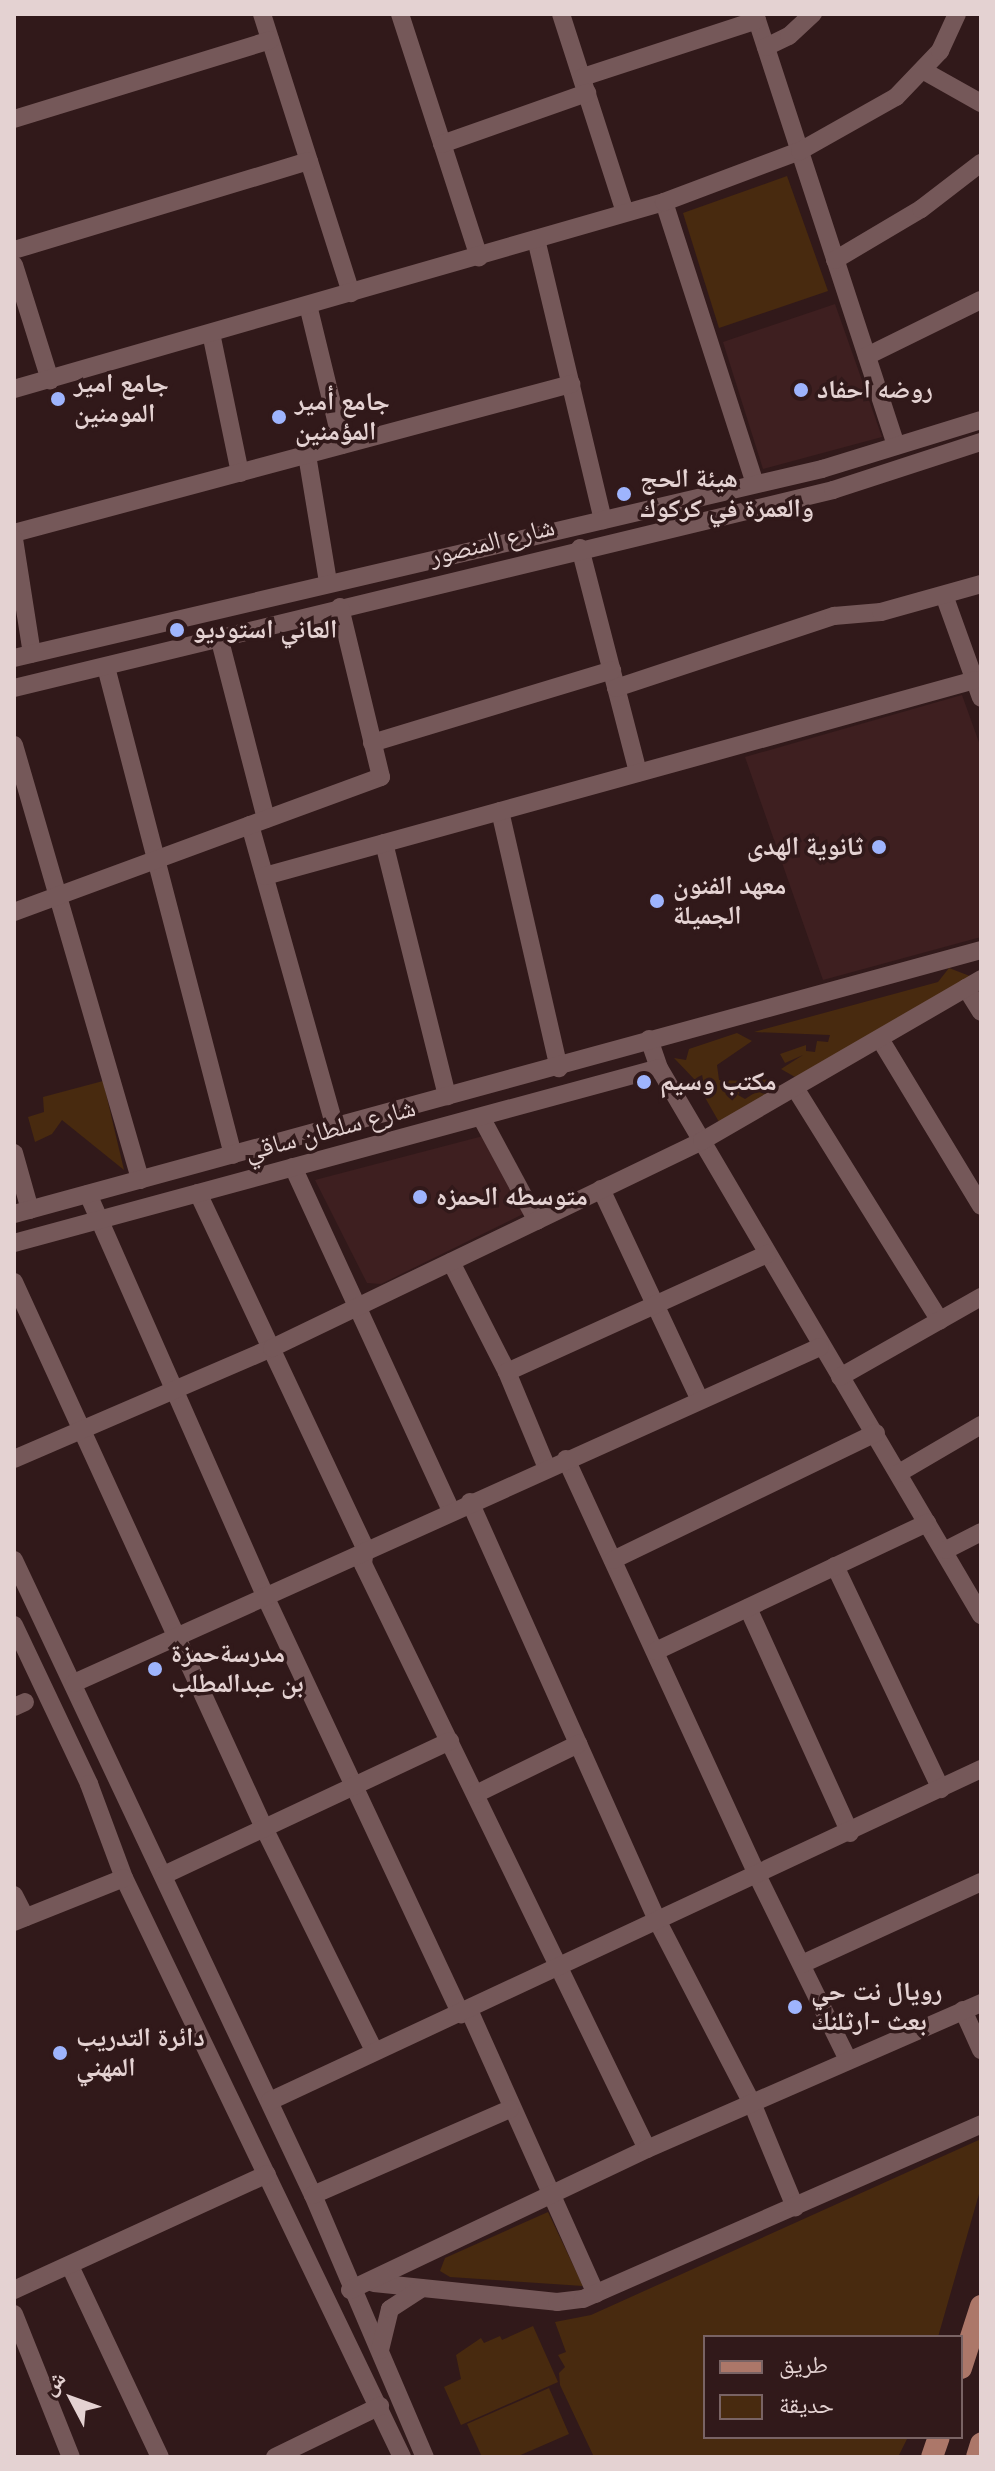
<!DOCTYPE html>
<meta charset="utf-8">
<style>
body{margin:0}
#map{position:relative;width:995px;height:2471px;overflow:hidden;background:#31191a;font-family:Karla,"Noto Naskh Arabic",sans-serif}
div>[style]{position:absolute}
.built>*{inset:0;background:#3e1f20}
.green>*{inset:0;background:#482a0f}
.minor>*{height:18px;margin:-9px;padding:0 9px;transform-origin:9px;border-radius:9px;background:#755859}
.major>*{height:22px;margin:-11px;padding:0 11px;transform-origin:11px;border-radius:11px;background:#ac7769}
.dots>*{width:22px;height:22px;translate:-50% -50%;box-sizing:border-box;border:4px solid #31191a;border-radius:50%}
span{translate:-50% -50%;white-space:nowrap;text-align:center;line-height:1.15;-webkit-text-stroke:7px #31191a;paint-order:stroke}
.poi-label{font-size:26px;color:#e4d2d2;font-weight:700}
.left{translate:0 -50%;text-align:left}
.right{translate:-100% -50%;text-align:right}
.street-label{font-size:26px;color:#e4d2d2}
.frame{position:absolute;inset:0;border:16px solid #e4d2d2;pointer-events:none}
.legend{position:absolute;left:703px;top:2335px;width:260px;height:104px;box-sizing:border-box;background:#31191a;border:2px solid #796364;margin:0;padding:10px 14px;list-style:none;font-size:24px;color:#e4d2d2}
.legend li{display:flex;align-items:center;gap:16px;height:40px}
.legend b{width:40px;border:2px solid #796364}
.north{position:absolute;left:32px;top:2359px;width:80px;height:80px;-webkit-text-stroke:6px #31191a;paint-order:stroke;rotate:311deg;font-size:22px;font-weight:700;line-height:32px;text-align:center;color:#e4d2d2}
.north::after{content:'';display:block;margin:auto;width:28px;height:36px;background:#e4d2d2;clip-path:polygon(50% 0,100% 100%,50% 72%,0 100%)}
</style>
<div id="map">
<div class="built">
<div style="clip-path:polygon(835px 304px,882px 437px,763px 469px,723px 342px)"></div>
<div style="clip-path:polygon(962px 695px,981px 748px,981px 937px,823px 980px,745px 757px)"></div>
<div style="clip-path:polygon(483px 1136px,525px 1213px,381px 1284px,367px 1283px,315px 1180px)"></div>
</div>
<div class="green">
<div style="clip-path:polygon(787px 176px,828px 291px,719px 328px,683px 213px)"></div>
<div style="clip-path:polygon(949px 968px,975px 978px,795px 1077px,781px 1069px,803px 1055px,785px 1063px,780px 1054px,806px 1045px,806px 1051px,815px 1052px,817px 1041px,828px 1042px,830px 1035px,754px 1032px,938px 982px)"></div>
<div style="clip-path:polygon(737px 1033px,752px 1041px,717px 1065px,719px 1080px,746px 1081px,738px 1095px,745px 1099px,756px 1092px,752px 1086px,757px 1080px,772px 1079px,780px 1086px,719px 1122px,695px 1080px,674px 1058px,686px 1060px,689px 1049px)"></div>
<div style="clip-path:polygon(103px 1081px,124px 1170px,62px 1120px,52px 1134px,35px 1142px,28px 1117px,44px 1112px,43px 1097px)"></div>
<div style="clip-path:polygon(981px 2139px,981px 2187px,938px 2337px,705px 2337px,705px 2437px,908px 2437px,899px 2455px,594px 2457px,560px 2385px,559px 2373px,565px 2367px,558px 2355px,566px 2352px,555px 2322px,591px 2315px)"></div>
<div style="clip-path:polygon(548px 2212px,583px 2286px,450px 2277px,440px 2271px,445px 2258px)"></div>
<div style="clip-path:polygon(533px 2326px,558px 2382px,461px 2425px,444px 2387px,461px 2379px,456px 2355px,481px 2338px,484px 2343px,500px 2336px,502px 2340px)"></div>
<div style="clip-path:polygon(549px 2388px,569px 2434px,516px 2457px,482px 2457px,467px 2424px)"></div>
</div>
<div class="minor">
<div style="left:262px;top:14px;width:293px;rotate:72.3deg"></div>
<div style="left:400px;top:14px;width:256px;rotate:72deg"></div>
<div style="left:561px;top:14px;width:208px;rotate:72.1deg"></div>
<div style="left:755px;top:14px;width:454px;rotate:71.9deg"></div>
<div style="left:766px;top:47px;width:25px;rotate:-26deg"></div>
<div style="left:789px;top:36px;width:33px;rotate:-43deg"></div>
<div style="left:924px;top:71px;width:65px;rotate:29.3deg"></div>
<div style="left:583px;top:77px;width:183px;rotate:-18.1deg"></div>
<div style="left:14px;top:119px;width:268px;rotate:-17.1deg"></div>
<div style="left:442px;top:144px;width:154px;rotate:-19.4deg"></div>
<div style="left:664px;top:202px;width:295px;rotate:72.1deg"></div>
<div style="left:536px;top:239px;width:289px;rotate:76.6deg"></div>
<div style="left:14px;top:250px;width:308px;rotate:-16.8deg"></div>
<div style="left:835px;top:260px;width:100px;rotate:-30.7deg"></div>
<div style="left:921px;top:209px;width:76px;rotate:-37.5deg"></div>
<div style="left:14px;top:265px;width:121px;rotate:72.6deg"></div>
<div style="left:308px;top:305px;width:144px;rotate:76.3deg"></div>
<div style="left:211px;top:333px;width:143px;rotate:78.3deg"></div>
<div style="left:867px;top:356px;width:127px;rotate:-26.2deg"></div>
<div style="left:14px;top:389px;width:676px;rotate:-16.05deg"></div>
<div style="left:664px;top:202px;width:145px;rotate:-20.6deg"></div>
<div style="left:800px;top:151px;width:110px;rotate:-29.4deg"></div>
<div style="left:896px;top:97px;width:64px;rotate:-46.3deg"></div>
<div style="left:940px;top:51px;width:41px;rotate:-65.3deg"></div>
<div style="left:307px;top:455px;width:129px;rotate:80.6deg"></div>
<div style="left:14px;top:533px;width:577px;rotate:-14.98deg"></div>
<div style="left:14px;top:539px;width:116px;rotate:81.1deg"></div>
<div style="left:580px;top:548px;width:232px;rotate:75.5deg"></div>
<div style="left:944px;top:595px;width:109px;rotate:70.2deg"></div>
<div style="left:219px;top:637px;width:188px;rotate:75.5deg"></div>
<div style="left:14px;top:658px;width:830px;rotate:-13.17deg"></div>
<div style="left:822px;top:469px;width:166px;rotate:-17.1deg"></div>
<div style="left:106px;top:667px;width:504px;rotate:75.41deg"></div>
<div style="left:14px;top:688px;width:843px;rotate:-13.59deg"></div>
<div style="left:833px;top:490px;width:156px;rotate:-18deg"></div>
<div style="left:616px;top:688px;width:230px;rotate:-18.3deg"></div>
<div style="left:834px;top:616px;width:47px;rotate:-4.9deg"></div>
<div style="left:881px;top:612px;width:104px;rotate:-15.6deg"></div>
<div style="left:372px;top:743px;width:251px;rotate:-16.9deg"></div>
<div style="left:14px;top:745px;width:453px;rotate:73.8deg"></div>
<div style="left:500px;top:811px;width:264px;rotate:77.1deg"></div>
<div style="left:250px;top:825px;width:314px;rotate:74.3deg"></div>
<div style="left:384px;top:843px;width:261px;rotate:76deg"></div>
<div style="left:265px;top:876px;width:737px;rotate:-15.43deg"></div>
<div style="left:14px;top:912px;width:391px;rotate:-20.2deg"></div>
<div style="left:381px;top:777px;width:175px;rotate:-103.6deg"></div>
<div style="left:966px;top:988px;width:28px;rotate:58deg"></div>
<div style="left:649px;top:1039px;width:31px;rotate:71deg"></div>
<div style="left:659px;top:1068px;width:635px;rotate:59.52deg"></div>
<div style="left:880px;top:1039px;width:195px;rotate:58.8deg"></div>
<div style="left:795px;top:1088px;width:274px;rotate:58.1deg"></div>
<div style="left:481px;top:1117px;width:118px;rotate:61.7deg"></div>
<div style="left:14px;top:1153px;width:59px;rotate:74.3deg"></div>
<div style="left:293px;top:1167px;width:378px;rotate:65.3deg"></div>
<div style="left:601px;top:1189px;width:233px;rotate:64.9deg"></div>
<div style="left:198px;top:1193px;width:392px;rotate:64.8deg"></div>
<div style="left:365px;top:1548px;width:16px;rotate:97deg"></div>
<div style="left:363px;top:1564px;width:650px;rotate:64.1deg"></div>
<div style="left:88px;top:1194px;width:439px;rotate:66.2deg"></div>
<div style="left:265px;top:1596px;width:462px;rotate:64.9deg"></div>
<div style="left:14px;top:1214px;width:1002px;rotate:-15.27deg"></div>
<div style="left:14px;top:1243px;width:668px;rotate:-15.18deg"></div>
<div style="left:451px;top:1262px;width:123px;rotate:63deg"></div>
<div style="left:507px;top:1372px;width:104px;rotate:67.4deg"></div>
<div style="left:14px;top:1282px;width:603px;rotate:65.39deg"></div>
<div style="left:265px;top:1830px;width:246px;rotate:63.7deg"></div>
<div style="left:507px;top:1372px;width:286px;rotate:-24.4deg"></div>
<div style="left:840px;top:1377px;width:162px;rotate:-29.6deg"></div>
<div style="left:14px;top:1459px;width:281px;rotate:-23.3deg"></div>
<div style="left:272px;top:1348px;width:477px;rotate:-25.7deg"></div>
<div style="left:702px;top:1141px;width:323px;rotate:-30.1deg"></div>
<div style="left:566px;top:1459px;width:460px;rotate:65.3deg"></div>
<div style="left:758px;top:1877px;width:204px;rotate:63.8deg"></div>
<div style="left:899px;top:1473px;width:95px;rotate:-30.3deg"></div>
<div style="left:470px;top:1502px;width:460px;rotate:65.9deg"></div>
<div style="left:658px;top:1922px;width:204px;rotate:62.6deg"></div>
<div style="left:752px;top:2103px;width:113px;rotate:67.5deg"></div>
<div style="left:946px;top:1550px;width:39px;rotate:-27deg"></div>
<div style="left:14px;top:1560px;width:702px;rotate:64.79deg"></div>
<div style="left:313px;top:2195px;width:285px;rotate:66.9deg"></div>
<div style="left:613px;top:1560px;width:292px;rotate:-25.8deg"></div>
<div style="left:835px;top:1566px;width:247px;rotate:64.6deg"></div>
<div style="left:748px;top:1608px;width:247px;rotate:65.6deg"></div>
<div style="left:14px;top:1625px;width:176px;rotate:64.7deg"></div>
<div style="left:89px;top:1784px;width:100px;rotate:69.6deg"></div>
<div style="left:124px;top:1878px;width:642px;rotate:64.35deg"></div>
<div style="left:656px;top:1651px;width:300px;rotate:-25.3deg"></div>
<div style="left:74px;top:1683px;width:818px;rotate:-24.25deg"></div>
<div style="left:14px;top:1707px;width:12px;rotate:-24deg"></div>
<div style="left:476px;top:1794px;width:114px;rotate:-26.1deg"></div>
<div style="left:164px;top:1875px;width:316px;rotate:-25.1deg"></div>
<div style="left:14px;top:1895px;width:25px;rotate:63deg"></div>
<div style="left:14px;top:1922px;width:118px;rotate:-21.8deg"></div>
<div style="left:802px;top:1964px;width:197px;rotate:-24.6deg"></div>
<div style="left:469px;top:2010px;width:311px;rotate:65.9deg"></div>
<div style="left:963px;top:2010px;width:44px;rotate:65.8deg"></div>
<div style="left:270px;top:2101px;width:785px;rotate:-25.03deg"></div>
<div style="left:313px;top:2195px;width:215px;rotate:-23.6deg"></div>
<div style="left:70px;top:2266px;width:211px;rotate:64.8deg"></div>
<div style="left:374px;top:2283px;width:184px;rotate:5.9deg"></div>
<div style="left:557px;top:2302px;width:26px;rotate:-7deg"></div>
<div style="left:583px;top:2299px;width:435px;rotate:-23.7deg"></div>
<div style="left:14px;top:2290px;width:278px;rotate:-24.6deg"></div>
<div style="left:350px;top:2290px;width:329px;rotate:-25.4deg"></div>
<div style="left:647px;top:2149px;width:365px;rotate:-23.6deg"></div>
<div style="left:14px;top:2314px;width:154px;rotate:68.3deg"></div>
<div style="left:380px;top:2350px;width:42px;rotate:-76.3deg"></div>
<div style="left:390px;top:2309px;width:38px;rotate:-33deg"></div>
<div style="left:275px;top:2457px;width:117px;rotate:-25.9deg"></div>
</div>
<div class="major">
<div style="left:961px;top:2368px;width:65px;rotate:-72.1deg"></div>
<div style="left:932px;top:2457px;width:21px;rotate:-71deg"></div>
<div style="left:977px;top:2457px;width:14px;rotate:-73deg"></div>
</div>
<div class="dots">
<div style="left:801px;top:390px;background:#9eb4fd"></div>
<div style="left:58px;top:399px;background:#9eb4fd"></div>
<div style="left:279px;top:417px;background:#9eb4fd"></div>
<div style="left:624px;top:494px;background:#9eb4fd"></div>
<div style="left:177px;top:630px;background:#9eb4fd"></div>
<div style="left:879px;top:847px;background:#9eb4fd"></div>
<div style="left:657px;top:901px;background:#9eb4fd"></div>
<div style="left:644px;top:1082px;background:#9eb4fd"></div>
<div style="left:420px;top:1197px;background:#9eb4fd"></div>
<div style="left:155px;top:1669px;background:#9eb4fd"></div>
<div style="left:795px;top:2007px;background:#9eb4fd"></div>
<div style="left:60px;top:2053px;background:#9eb4fd"></div>
</div>
<div class="poi-label">
<span class="left" style="left:74px;top:399px">جامع امير<br>المومنين</span>
<span class="left" style="left:817px;top:390px">روضه احفاد</span>
<span class="left" style="left:295px;top:417px">جامع أمير<br>المؤمنين</span>
<span class="left" style="left:640px;top:494px">هيئة الحج<br>والعمرة في كركوك</span>
<span class="left" style="left:193px;top:630px">العاني استوديو</span>
<span class="right" style="left:863px;top:847px">ثانوية الهدى</span>
<span class="left" style="left:673px;top:901px">معهد الفنون<br>الجميلة</span>
<span class="left" style="left:660px;top:1082px">مكتب وسيم</span>
<span class="left" style="left:436px;top:1197px">متوسطه الحمزه</span>
<span class="left" style="left:171px;top:1669px">مدرسةحمزة<br>بن عبدالمطلب</span>
<span class="left" style="left:811px;top:2007px">رويال نت حي<br>بعث -ارثلنك</span>
<span class="left" style="left:76px;top:2053px">دائرة التدريب<br>المهني</span>
</div>
<div class="street-label">
<span style="left:492px;top:542px;rotate:-14deg">شارع المنصور</span>
<span style="left:330px;top:1130px;rotate:-15deg">شارع سلطان ساقي</span>
</div>
<div class="frame"></div>
<ul class="legend">
<li><b style="height:10px;background:#ac7769"></b>طريق</li>
<li><b style="height:22px;background:#482a0f"></b>حديقة</li>
</ul>
<div class="north">ش</div>
</div>
